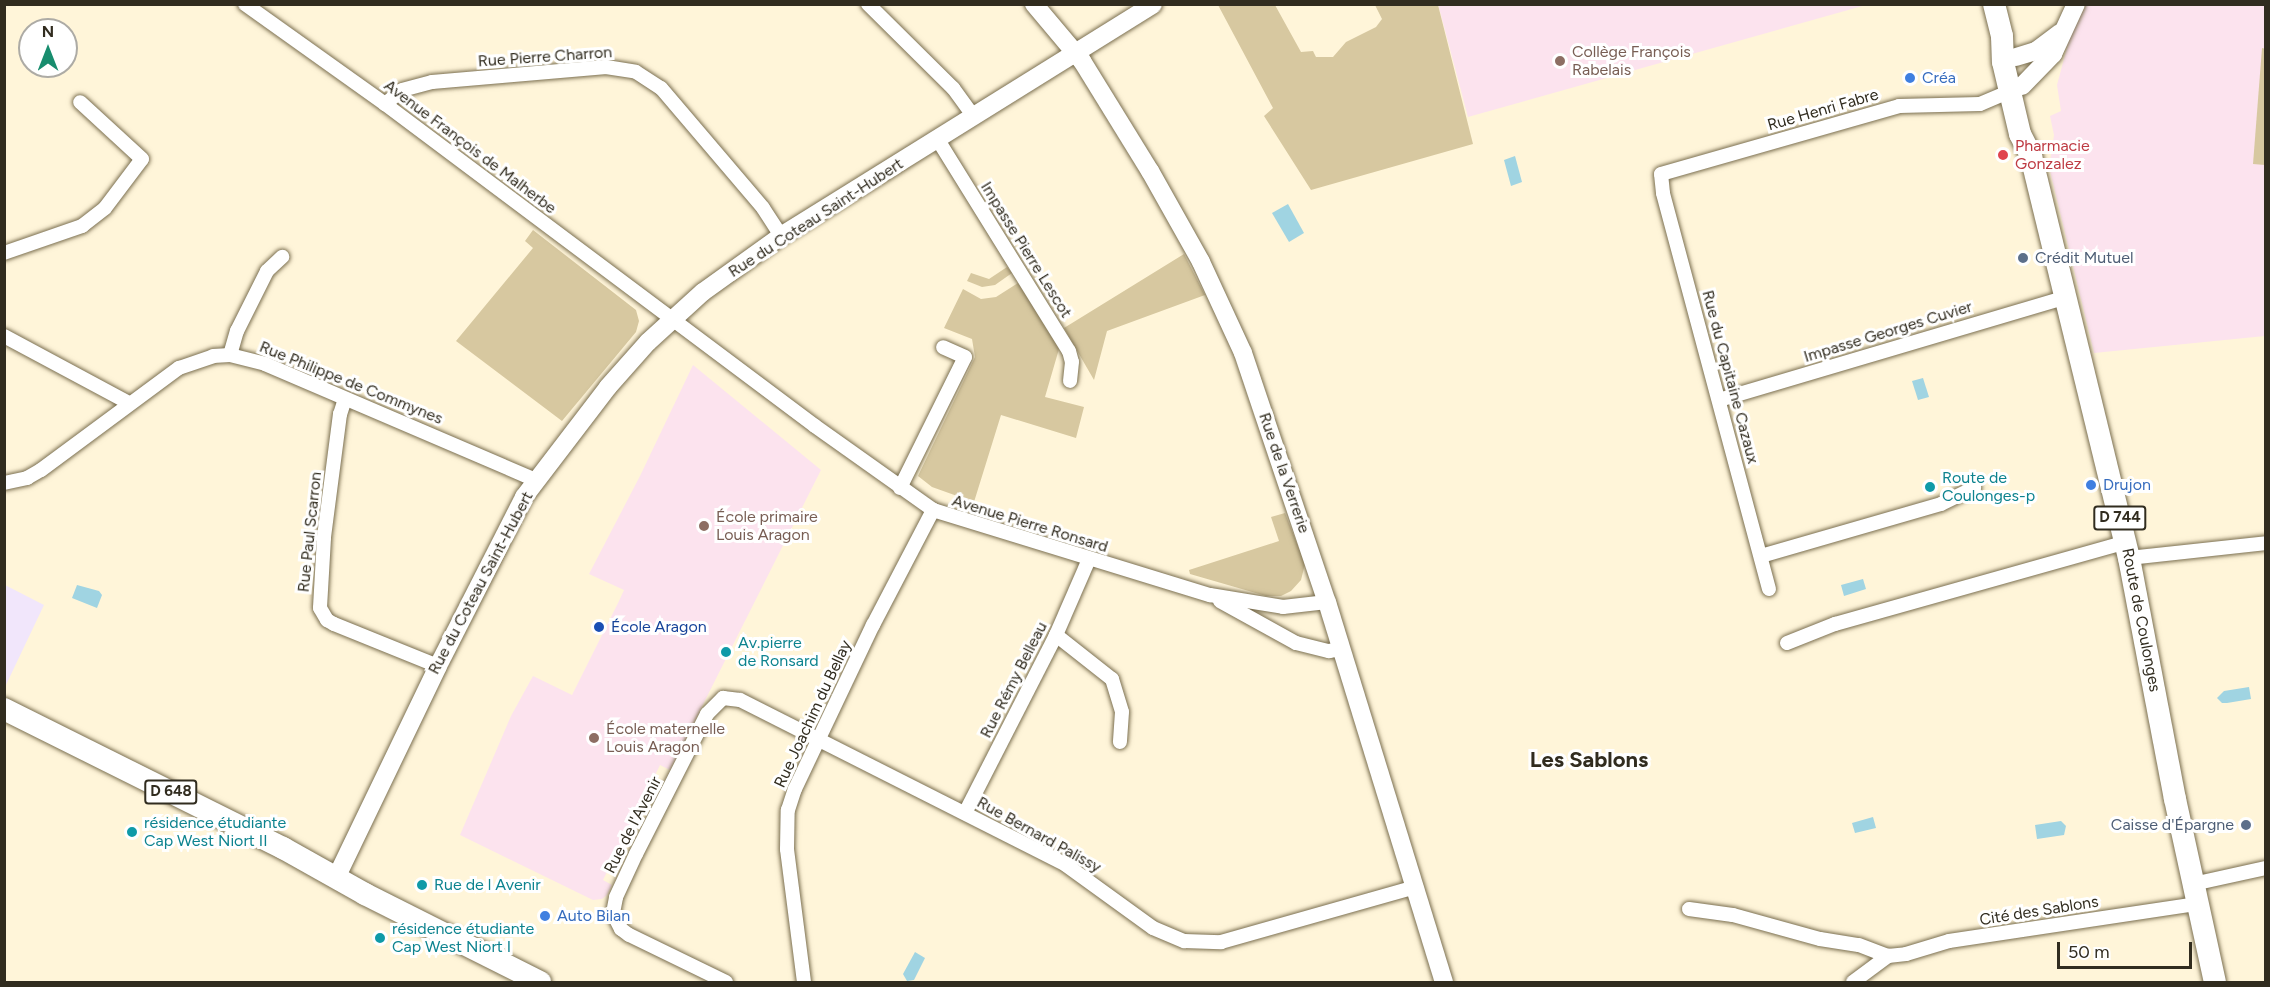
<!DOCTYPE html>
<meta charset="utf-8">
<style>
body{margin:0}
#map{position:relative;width:2270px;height:987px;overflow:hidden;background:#fff5d9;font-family:Figtree,sans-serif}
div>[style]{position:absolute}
.commercial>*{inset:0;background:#f1e6fb}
.education>*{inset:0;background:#fce3ee}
.green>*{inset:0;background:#d7c8a0}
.water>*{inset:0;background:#a0d4e2}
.roads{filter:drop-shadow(0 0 2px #7b6f50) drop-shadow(0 0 2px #7b6f50)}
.minor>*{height:14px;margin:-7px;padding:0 7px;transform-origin:7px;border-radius:7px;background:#fff}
.tertiary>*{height:18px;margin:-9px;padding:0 9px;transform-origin:9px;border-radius:9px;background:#fff}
.primary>*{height:22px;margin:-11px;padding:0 11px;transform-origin:11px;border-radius:11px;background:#fff}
.dots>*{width:16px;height:16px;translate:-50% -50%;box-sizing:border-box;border:3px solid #fff;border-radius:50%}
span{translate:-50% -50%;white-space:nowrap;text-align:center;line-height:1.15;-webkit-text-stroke:6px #fff;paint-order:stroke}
.shield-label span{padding:2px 4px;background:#fff;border:2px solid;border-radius:4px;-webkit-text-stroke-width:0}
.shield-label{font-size:15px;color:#312c1f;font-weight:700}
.education-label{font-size:16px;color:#785e54}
.left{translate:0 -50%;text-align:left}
.street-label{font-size:16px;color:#312c1f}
.shop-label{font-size:16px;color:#366cbe}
.health-label{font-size:16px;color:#be3a42}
.service-label{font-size:16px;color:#4e5e75}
.right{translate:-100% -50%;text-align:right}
.culture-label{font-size:16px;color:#0d838f}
.transit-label{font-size:16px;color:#164399}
.district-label{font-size:22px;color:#312c1f;font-weight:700}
.frame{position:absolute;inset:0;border:6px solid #312c1f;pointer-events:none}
.north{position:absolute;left:18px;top:18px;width:60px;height:60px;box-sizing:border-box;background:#fff;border:2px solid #adaba5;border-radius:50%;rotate:0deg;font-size:16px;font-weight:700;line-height:24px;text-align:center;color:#312c1f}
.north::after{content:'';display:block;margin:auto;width:21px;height:27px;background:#188d6e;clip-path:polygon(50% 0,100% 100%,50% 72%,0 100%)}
.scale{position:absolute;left:2057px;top:942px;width:135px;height:27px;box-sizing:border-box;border:3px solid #312c1f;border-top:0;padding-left:8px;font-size:18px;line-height:21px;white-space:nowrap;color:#312c1f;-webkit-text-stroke:4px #fff;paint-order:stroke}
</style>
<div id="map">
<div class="commercial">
<div style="clip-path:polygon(5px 585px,44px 605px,5px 687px)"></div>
</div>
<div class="education">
<div style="clip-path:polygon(1438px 4px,1866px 5px,1468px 117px)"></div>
<div style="clip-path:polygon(2086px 5px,2265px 5px,2265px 336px,2094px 353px,2049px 167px,2054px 135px,2050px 116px,2061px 111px,2057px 85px,2070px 36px)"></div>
<div style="clip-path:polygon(693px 365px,821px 470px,670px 770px,660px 765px,603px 880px,612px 885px,607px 895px,602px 899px,593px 900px,460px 835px,511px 716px,533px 676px,572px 695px,619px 601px,624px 590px,589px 574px,640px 476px)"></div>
</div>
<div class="green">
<div style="clip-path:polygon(1391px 4px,1438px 5px,1473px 144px,1311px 190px,1264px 116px,1273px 108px,1218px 5px,1275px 5px,1301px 52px,1313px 51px,1316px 57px,1333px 57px,1346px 42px,1376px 27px,1382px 19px,1375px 5px)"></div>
<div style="clip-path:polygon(2262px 48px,2266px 49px,2265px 165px,2253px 164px)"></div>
<div style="clip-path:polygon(533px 230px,636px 310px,639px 321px,636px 332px,562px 421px,456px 341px,533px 248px,525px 241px)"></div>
<div style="clip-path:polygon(1184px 254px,1205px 295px,1107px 331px,1094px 380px,1064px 328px)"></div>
<div style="clip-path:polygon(1007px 267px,1012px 273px,995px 285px,982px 287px,967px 281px,971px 273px,989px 279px)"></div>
<div style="clip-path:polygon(1018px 283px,1059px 349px,1045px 397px,1084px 407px,1076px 438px,1001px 415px,974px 502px,932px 487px,918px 476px,975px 357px,972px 339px,944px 328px,963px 289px,981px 299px,996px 297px)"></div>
<div style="clip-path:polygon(1285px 513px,1305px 564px,1301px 580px,1291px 591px,1281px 596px,1266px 596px,1190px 574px,1189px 570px,1279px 541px,1271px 517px)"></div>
</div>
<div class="water">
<div style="clip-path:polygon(1515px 156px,1522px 182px,1511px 186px,1504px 160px)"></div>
<div style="clip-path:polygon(1288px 204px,1304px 233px,1289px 242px,1272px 213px)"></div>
<div style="clip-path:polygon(1923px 378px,1929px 397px,1918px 400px,1912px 381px)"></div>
<div style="clip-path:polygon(1863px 579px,1866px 589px,1844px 596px,1841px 585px)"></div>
<div style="clip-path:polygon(77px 585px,99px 591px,102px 595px,97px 608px,72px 598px)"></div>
<div style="clip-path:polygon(2249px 687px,2251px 699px,2227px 703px,2222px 703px,2217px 698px,2224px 691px)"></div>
<div style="clip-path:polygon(1873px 817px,1876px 828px,1855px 833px,1852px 823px)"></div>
<div style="clip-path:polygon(2061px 821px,2066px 826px,2064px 835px,2037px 839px,2035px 825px)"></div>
<div style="clip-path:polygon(915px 952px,925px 958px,914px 980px,907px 981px,903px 974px)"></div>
</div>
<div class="roads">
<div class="minor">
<div style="left:245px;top:4px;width:172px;rotate:35.5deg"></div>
<div style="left:385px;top:104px;width:537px;rotate:36.83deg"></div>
<div style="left:815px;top:426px;width:145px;rotate:35.4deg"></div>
<div style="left:933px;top:510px;width:290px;rotate:17.1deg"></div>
<div style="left:1210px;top:595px;width:74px;rotate:9.3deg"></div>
<div style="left:1283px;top:607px;width:44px;rotate:-6.5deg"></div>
<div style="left:868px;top:4px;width:120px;rotate:44.7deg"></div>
<div style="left:953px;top:88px;width:34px;rotate:54deg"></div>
<div style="left:385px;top:104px;width:22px;rotate:-39deg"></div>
<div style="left:402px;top:90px;width:31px;rotate:-15deg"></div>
<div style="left:432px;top:82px;width:175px;rotate:-4.9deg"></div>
<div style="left:606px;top:67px;width:30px;rotate:9deg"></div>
<div style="left:636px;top:72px;width:30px;rotate:33deg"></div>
<div style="left:661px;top:88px;width:157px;rotate:49.6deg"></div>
<div style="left:763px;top:208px;width:33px;rotate:57deg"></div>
<div style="left:938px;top:140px;width:248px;rotate:58.2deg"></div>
<div style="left:1069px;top:351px;width:11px;rotate:75deg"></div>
<div style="left:1072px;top:362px;width:19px;rotate:96deg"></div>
<div style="left:4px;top:253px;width:83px;rotate:-19.1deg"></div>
<div style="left:82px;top:226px;width:29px;rotate:-38deg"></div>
<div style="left:105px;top:208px;width:61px;rotate:-52.9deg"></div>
<div style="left:142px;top:159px;width:84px;rotate:-137.4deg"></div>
<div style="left:4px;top:336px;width:142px;rotate:28.2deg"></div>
<div style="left:230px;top:355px;width:25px;rotate:-74deg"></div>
<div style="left:237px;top:331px;width:67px;rotate:-63.4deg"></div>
<div style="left:267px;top:271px;width:21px;rotate:-43deg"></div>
<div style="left:345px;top:399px;width:16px;rotate:108deg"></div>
<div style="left:340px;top:414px;width:125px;rotate:97.4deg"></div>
<div style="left:324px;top:538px;width:70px;rotate:93.3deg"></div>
<div style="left:320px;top:608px;width:14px;rotate:60deg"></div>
<div style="left:327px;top:620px;width:8px;rotate:30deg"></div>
<div style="left:334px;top:624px;width:112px;rotate:22deg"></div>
<div style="left:1719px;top:400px;width:362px;rotate:-16.5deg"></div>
<div style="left:4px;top:483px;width:24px;rotate:-12deg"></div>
<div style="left:27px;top:478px;width:16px;rotate:-30deg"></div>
<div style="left:41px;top:470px;width:172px;rotate:-36.5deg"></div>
<div style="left:179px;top:368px;width:36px;rotate:-19deg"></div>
<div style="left:213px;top:356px;width:17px;rotate:-3deg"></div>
<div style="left:230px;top:355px;width:36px;rotate:14deg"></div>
<div style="left:265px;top:364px;width:295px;rotate:23.2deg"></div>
<div style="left:900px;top:488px;width:146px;rotate:-63.6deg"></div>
<div style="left:965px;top:357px;width:24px;rotate:-156deg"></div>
<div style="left:1761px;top:556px;width:187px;rotate:-16.1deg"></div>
<div style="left:1941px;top:504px;width:37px;rotate:-26deg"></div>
<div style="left:2129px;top:558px;width:138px;rotate:-6.2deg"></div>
<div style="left:1769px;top:589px;width:410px;rotate:-105deg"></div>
<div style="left:1663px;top:193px;width:19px;rotate:-96deg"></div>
<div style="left:1661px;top:174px;width:248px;rotate:-15.9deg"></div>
<div style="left:1899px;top:106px;width:81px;rotate:-1.4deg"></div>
<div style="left:1980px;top:104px;width:38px;rotate:-23deg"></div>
<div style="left:1220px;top:601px;width:87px;rotate:28.9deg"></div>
<div style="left:1296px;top:643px;width:34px;rotate:14deg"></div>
<div style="left:1329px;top:651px;width:12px;rotate:-9deg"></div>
<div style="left:1056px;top:635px;width:71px;rotate:38.2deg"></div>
<div style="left:1112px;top:679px;width:34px;rotate:73deg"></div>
<div style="left:1122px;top:712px;width:30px;rotate:94deg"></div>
<div style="left:1787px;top:643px;width:52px;rotate:-21.6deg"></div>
<div style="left:1835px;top:624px;width:302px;rotate:-15.7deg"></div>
<div style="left:965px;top:813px;width:200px;rotate:-62.9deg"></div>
<div style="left:1056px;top:635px;width:83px;rotate:-66.5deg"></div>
<div style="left:2193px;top:884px;width:75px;rotate:-12.4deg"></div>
<div style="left:1689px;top:909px;width:44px;rotate:7.8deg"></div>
<div style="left:1733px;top:915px;width:90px;rotate:15.4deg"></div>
<div style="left:1820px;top:939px;width:39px;rotate:9deg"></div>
<div style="left:1859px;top:945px;width:31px;rotate:21deg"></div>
<div style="left:1888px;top:956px;width:18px;rotate:-6deg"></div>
<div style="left:1906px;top:954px;width:45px;rotate:-16.8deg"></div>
<div style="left:1949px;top:941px;width:251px;rotate:-8.5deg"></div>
<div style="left:726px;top:982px;width:108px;rotate:-154.1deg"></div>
<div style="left:629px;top:935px;width:10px;rotate:-143deg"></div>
<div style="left:621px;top:929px;width:18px;rotate:-117deg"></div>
<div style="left:613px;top:913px;width:16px;rotate:-79deg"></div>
<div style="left:616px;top:897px;width:47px;rotate:-65.1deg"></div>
<div style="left:636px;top:854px;width:157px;rotate:-63.1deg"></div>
<div style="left:707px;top:714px;width:23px;rotate:-45deg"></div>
<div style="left:723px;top:698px;width:17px;rotate:7deg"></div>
<div style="left:740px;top:700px;width:365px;rotate:26.8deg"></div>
<div style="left:1066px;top:865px;width:107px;rotate:35.9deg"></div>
<div style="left:1153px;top:928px;width:34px;rotate:23deg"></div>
<div style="left:1184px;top:941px;width:37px;rotate:2deg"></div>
<div style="left:1221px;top:942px;width:203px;rotate:-15.8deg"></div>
<div style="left:804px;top:982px;width:134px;rotate:-97.3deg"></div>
<div style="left:787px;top:849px;width:39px;rotate:-89deg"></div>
<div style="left:788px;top:810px;width:22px;rotate:-72deg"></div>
<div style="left:795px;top:789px;width:182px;rotate:-64.6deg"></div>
<div style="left:873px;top:625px;width:130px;rotate:-62.4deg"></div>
<div style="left:1853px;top:982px;width:44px;rotate:-36.6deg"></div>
</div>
<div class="tertiary">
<div style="left:1034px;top:4px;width:75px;rotate:49.9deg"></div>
<div style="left:1082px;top:61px;width:129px;rotate:58.3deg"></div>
<div style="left:1150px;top:171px;width:104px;rotate:60.7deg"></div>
<div style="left:1201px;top:262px;width:100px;rotate:65.2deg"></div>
<div style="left:1243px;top:353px;width:263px;rotate:71.4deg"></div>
<div style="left:1327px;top:602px;width:398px;rotate:72.9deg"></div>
<div style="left:2016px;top:57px;width:21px;rotate:-17deg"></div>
<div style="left:2036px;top:51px;width:30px;rotate:-37deg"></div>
<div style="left:2022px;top:86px;width:45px;rotate:-45.9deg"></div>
<div style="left:2053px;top:54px;width:55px;rotate:-65.3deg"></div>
<div style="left:337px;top:876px;width:233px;rotate:-64.3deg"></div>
<div style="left:438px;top:666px;width:190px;rotate:-63deg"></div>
<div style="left:524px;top:497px;width:138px;rotate:-52.6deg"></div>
<div style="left:608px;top:387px;width:60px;rotate:-48.4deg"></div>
<div style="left:648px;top:342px;width:74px;rotate:-42.3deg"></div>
<div style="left:703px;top:292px;width:96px;rotate:-35.7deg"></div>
<div style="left:781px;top:236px;width:438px;rotate:-31.9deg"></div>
</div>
<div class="primary">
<div style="left:1994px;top:4px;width:33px;rotate:76deg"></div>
<div style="left:2002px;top:36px;width:26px;rotate:88deg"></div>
<div style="left:2003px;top:62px;width:74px;rotate:76.7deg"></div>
<div style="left:2020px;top:134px;width:25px;rotate:63deg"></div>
<div style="left:2031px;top:156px;width:414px;rotate:76.3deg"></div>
<div style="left:2129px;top:558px;width:245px;rotate:79.2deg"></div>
<div style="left:2175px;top:799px;width:187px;rotate:77.7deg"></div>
<div style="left:4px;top:709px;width:312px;rotate:26.5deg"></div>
<div style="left:283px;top:848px;width:94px;rotate:29.3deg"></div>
<div style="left:365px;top:894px;width:196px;rotate:26.7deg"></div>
</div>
</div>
<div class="dots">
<div style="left:1560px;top:61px;background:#8d6e63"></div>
<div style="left:1910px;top:78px;background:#3f7fe0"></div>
<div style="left:2003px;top:155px;background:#e0444e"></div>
<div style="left:2023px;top:258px;background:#5c6f8a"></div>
<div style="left:2091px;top:485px;background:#3f7fe0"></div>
<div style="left:1930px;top:487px;background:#0f9aa8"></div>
<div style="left:704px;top:526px;background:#8d6e63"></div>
<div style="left:599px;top:627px;background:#1a4fb4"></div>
<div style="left:726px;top:652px;background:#0f9aa8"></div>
<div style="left:594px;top:738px;background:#8d6e63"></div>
<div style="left:2246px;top:825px;background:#5c6f8a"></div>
<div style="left:132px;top:832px;background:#0f9aa8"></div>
<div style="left:422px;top:885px;background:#0f9aa8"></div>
<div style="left:545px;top:916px;background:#3f7fe0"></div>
<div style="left:380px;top:938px;background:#0f9aa8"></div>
</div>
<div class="shield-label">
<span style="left:2120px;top:518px">D 744</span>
<span style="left:171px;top:792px">D 648</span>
</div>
<div class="education-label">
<span class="left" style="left:1572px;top:61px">Collège François<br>Rabelais</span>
<span class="left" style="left:716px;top:526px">École primaire<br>Louis Aragon</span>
<span class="left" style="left:606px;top:738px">École maternelle<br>Louis Aragon</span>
</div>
<div class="street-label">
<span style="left:545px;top:57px;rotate:-4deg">Rue Pierre Charron</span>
<span style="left:1823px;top:110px;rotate:-16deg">Rue Henri Fabre</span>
<span style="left:470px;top:147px;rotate:37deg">Avenue François de Malherbe</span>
<span style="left:816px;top:218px;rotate:-33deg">Rue du Coteau Saint-Hubert</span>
<span style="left:1026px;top:250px;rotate:58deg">Impasse Pierre Lescot</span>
<span style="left:1888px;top:332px;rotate:-17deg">Impasse Georges Cuvier</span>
<span style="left:1730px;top:377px;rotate:75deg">Rue du Capitaine Cazaux</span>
<span style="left:351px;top:383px;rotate:22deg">Rue Philippe de Commynes</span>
<span style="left:1284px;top:473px;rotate:71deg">Rue de la Verrerie</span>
<span style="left:1030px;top:524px;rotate:17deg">Avenue Pierre Ronsard</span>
<span style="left:310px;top:532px;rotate:-84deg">Rue Paul Scarron</span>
<span style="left:481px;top:583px;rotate:-62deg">Rue du Coteau Saint-Hubert</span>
<span style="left:2141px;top:620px;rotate:79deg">Route de Coulonges</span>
<span style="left:1014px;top:680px;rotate:-63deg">Rue Rémy Belleau</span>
<span style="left:813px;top:714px;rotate:-65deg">Rue Joachim du Bellay</span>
<span style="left:633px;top:825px;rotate:-63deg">Rue de l'Avenir</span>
<span style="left:1039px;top:835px;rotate:29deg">Rue Bernard Palissy</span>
<span style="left:2039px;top:911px;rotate:-9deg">Cité des Sablons</span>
</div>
<div class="shop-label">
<span class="left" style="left:1922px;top:78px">Créa</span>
<span class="left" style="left:2103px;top:485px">Drujon</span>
<span class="left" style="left:557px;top:916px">Auto Bilan</span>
</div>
<div class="health-label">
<span class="left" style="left:2015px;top:155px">Pharmacie<br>Gonzalez</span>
</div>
<div class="service-label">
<span class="left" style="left:2035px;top:258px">Crédit Mutuel</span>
<span class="right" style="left:2234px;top:825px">Caisse d'Épargne</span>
</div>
<div class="culture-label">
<span class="left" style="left:1942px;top:487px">Route de<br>Coulonges-p</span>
<span class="left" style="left:738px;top:652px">Av.pierre<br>de Ronsard</span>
<span class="left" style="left:144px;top:832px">résidence étudiante<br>Cap West Niort II</span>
<span class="left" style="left:434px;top:885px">Rue de l Avenir</span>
<span class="left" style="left:392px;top:938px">résidence étudiante<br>Cap West Niort I</span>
</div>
<div class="transit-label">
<span class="left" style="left:611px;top:627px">École Aragon</span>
</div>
<div class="district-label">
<span style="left:1589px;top:760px">Les Sablons</span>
</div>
<div class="frame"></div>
<div class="north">N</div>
<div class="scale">50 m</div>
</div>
